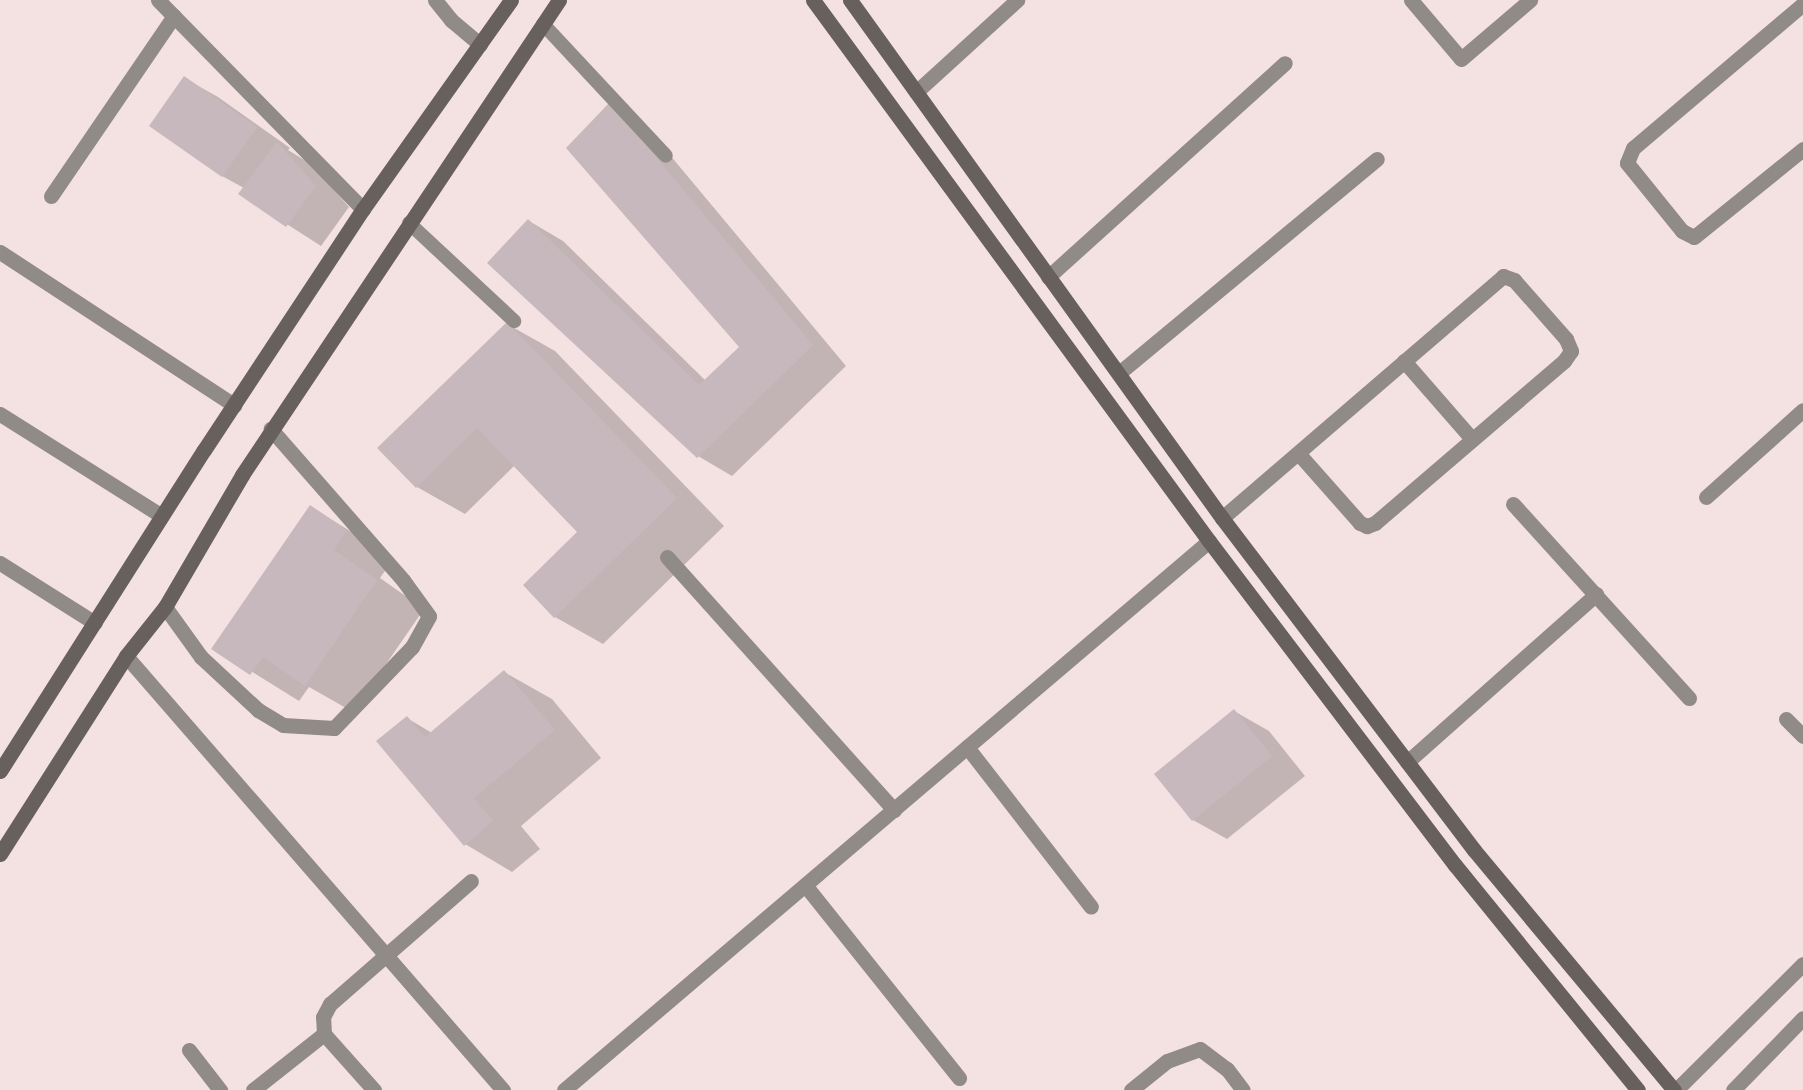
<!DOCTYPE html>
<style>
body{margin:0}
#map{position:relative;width:1803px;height:1090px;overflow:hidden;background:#f3e2e1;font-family:Lato,sans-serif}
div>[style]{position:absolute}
.shadow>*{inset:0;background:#0003}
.building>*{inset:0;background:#c7b8bd}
.service>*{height:14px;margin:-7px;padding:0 7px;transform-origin:7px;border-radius:7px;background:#918b88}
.minor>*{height:15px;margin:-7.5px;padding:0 7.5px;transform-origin:7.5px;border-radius:7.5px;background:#918b88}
.tertiary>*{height:15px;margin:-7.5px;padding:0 7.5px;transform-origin:7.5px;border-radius:7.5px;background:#918b88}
.secondary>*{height:15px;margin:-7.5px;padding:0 7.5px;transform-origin:7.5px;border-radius:7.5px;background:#68605c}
span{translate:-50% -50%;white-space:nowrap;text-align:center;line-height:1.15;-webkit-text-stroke:4.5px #f3e2e1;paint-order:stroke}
</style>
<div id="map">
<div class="shadow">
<div style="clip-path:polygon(184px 78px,218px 97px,290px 148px,288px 150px,311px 164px,349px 207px,321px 246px,240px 194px,244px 188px,222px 176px)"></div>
<div style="clip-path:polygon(644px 124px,846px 366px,732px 476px,698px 456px,529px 221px,563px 241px,706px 381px,741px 348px,568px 148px)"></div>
<div style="clip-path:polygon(507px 324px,555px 351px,724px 526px,603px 644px,555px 617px,580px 532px,515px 465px,465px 514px,417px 487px)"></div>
<div style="clip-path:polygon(311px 507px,394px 558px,380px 578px,424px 609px,353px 712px,309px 687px,299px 701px,214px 648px)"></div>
<div style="clip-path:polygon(504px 672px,552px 699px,601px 758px,521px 826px,540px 849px,512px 872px,465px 844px,407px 718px,432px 733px)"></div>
<div style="clip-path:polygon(1234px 711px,1269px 731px,1305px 776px,1227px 839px,1193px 820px)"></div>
</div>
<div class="building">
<div style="clip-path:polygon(184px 76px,257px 127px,222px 177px,149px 126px)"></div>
<div style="clip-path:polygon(610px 102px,813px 345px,697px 458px,487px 263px,528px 219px,699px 385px,739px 347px,566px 148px)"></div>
<div style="clip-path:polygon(277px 142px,316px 186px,286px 227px,238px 194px)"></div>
<div style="clip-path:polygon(507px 322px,677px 498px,554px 618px,523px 585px,577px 532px,477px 428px,416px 488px,377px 448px)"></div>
<div style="clip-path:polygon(310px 505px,347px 530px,334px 550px,377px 580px,305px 686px,263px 657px,250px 675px,211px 649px)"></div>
<div style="clip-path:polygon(504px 670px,555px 730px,474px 798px,493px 821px,464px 846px,376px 741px,407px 716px,425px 737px)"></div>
<div style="clip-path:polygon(1234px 709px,1272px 756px,1192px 821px,1154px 774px)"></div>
</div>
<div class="service">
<div style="left:543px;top:24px;width:180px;rotate:47deg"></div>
<div style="left:409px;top:223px;width:144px;rotate:43deg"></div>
</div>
<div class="minor">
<div style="left:158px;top:0;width:293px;rotate:45.6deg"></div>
<div style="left:435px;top:0;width:26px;rotate:51deg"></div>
<div style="left:451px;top:20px;width:38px;rotate:40deg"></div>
<div style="left:1411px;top:0;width:77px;rotate:49.7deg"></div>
<div style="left:1461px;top:59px;width:91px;rotate:-40.5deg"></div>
<div style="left:1803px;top:4px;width:223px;rotate:139.7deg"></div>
<div style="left:1633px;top:148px;width:16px;rotate:112deg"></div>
<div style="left:1627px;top:163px;width:87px;rotate:51deg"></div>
<div style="left:1682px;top:231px;width:13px;rotate:27deg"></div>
<div style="left:1694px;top:237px;width:140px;rotate:-38.9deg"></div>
<div style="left:916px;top:92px;width:137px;rotate:-42.3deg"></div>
<div style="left:51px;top:196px;width:218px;rotate:-55.7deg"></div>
<div style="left:0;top:252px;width:280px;rotate:33.2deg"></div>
<div style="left:1048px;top:277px;width:319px;rotate:-42.1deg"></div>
<div style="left:1404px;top:361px;width:103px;rotate:48.9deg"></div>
<div style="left:1119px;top:373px;width:335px;rotate:-39.7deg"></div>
<div style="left:0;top:414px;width:191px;rotate:32.2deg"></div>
<div style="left:1706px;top:497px;width:130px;rotate:-41.9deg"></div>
<div style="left:1513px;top:504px;width:262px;rotate:47.8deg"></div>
<div style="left:1222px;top:518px;width:371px;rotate:-40.7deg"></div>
<div style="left:1503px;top:276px;width:12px;rotate:20deg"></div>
<div style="left:1514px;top:280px;width:79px;rotate:48.6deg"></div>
<div style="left:1566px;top:339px;width:13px;rotate:67deg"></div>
<div style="left:1571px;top:351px;width:12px;rotate:125deg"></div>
<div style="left:1564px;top:361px;width:249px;rotate:139.4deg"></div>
<div style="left:1375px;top:523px;width:9px;rotate:159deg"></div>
<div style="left:1367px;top:526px;width:8px;rotate:-157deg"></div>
<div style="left:1360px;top:523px;width:92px;rotate:-131.5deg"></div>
<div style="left:667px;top:557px;width:340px;rotate:48.1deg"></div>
<div style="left:0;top:563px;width:112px;rotate:32.3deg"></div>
<div style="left:165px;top:607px;width:62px;rotate:54.2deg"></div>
<div style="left:201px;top:657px;width:78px;rotate:42.9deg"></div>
<div style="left:258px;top:710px;width:29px;rotate:31deg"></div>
<div style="left:283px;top:725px;width:51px;rotate:3.4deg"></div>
<div style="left:334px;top:728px;width:112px;rotate:-46.1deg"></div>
<div style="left:412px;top:647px;width:35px;rotate:-61deg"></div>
<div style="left:429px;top:616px;width:44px;rotate:-125.8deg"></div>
<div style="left:403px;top:580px;width:201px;rotate:-131.2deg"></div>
<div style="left:126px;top:656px;width:575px;rotate:49.02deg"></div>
<div style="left:1786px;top:719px;width:24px;rotate:45deg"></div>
<div style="left:967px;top:747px;width:202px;rotate:52.2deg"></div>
<div style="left:1407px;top:762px;width:253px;rotate:-41.6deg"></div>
<div style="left:805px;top:885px;width:247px;rotate:51.4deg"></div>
<div style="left:189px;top:1050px;width:51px;rotate:52.2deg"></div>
<div style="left:253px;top:1090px;width:90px;rotate:-38.3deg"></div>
<div style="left:374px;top:1090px;width:75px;rotate:-131.8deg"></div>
<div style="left:324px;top:1034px;width:17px;rotate:-93deg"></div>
<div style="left:323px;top:1017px;width:15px;rotate:-62deg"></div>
<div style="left:330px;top:1004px;width:187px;rotate:-41.1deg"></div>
<div style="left:564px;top:1090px;width:847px;rotate:-40.4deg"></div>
<div style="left:1131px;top:1090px;width:46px;rotate:-38.9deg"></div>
<div style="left:1167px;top:1061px;width:35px;rotate:-20deg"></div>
<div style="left:1200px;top:1049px;width:34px;rotate:37deg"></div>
<div style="left:1227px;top:1069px;width:26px;rotate:53deg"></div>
</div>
<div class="tertiary">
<div style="left:1676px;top:1090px;width:179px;rotate:-44.8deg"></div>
<div style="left:1733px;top:1090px;width:100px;rotate:-45.8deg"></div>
</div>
<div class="secondary">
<div style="left:813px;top:0;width:670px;rotate:53.8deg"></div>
<div style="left:1209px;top:541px;width:407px;rotate:52.8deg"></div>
<div style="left:1455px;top:865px;width:290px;rotate:50.9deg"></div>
<div style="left:850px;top:0;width:638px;rotate:54.32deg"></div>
<div style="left:1222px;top:518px;width:417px;rotate:52.8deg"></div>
<div style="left:1474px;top:850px;width:312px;rotate:50.2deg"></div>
<div style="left:0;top:771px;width:380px;rotate:-57.6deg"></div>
<div style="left:204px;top:450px;width:289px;rotate:-56.6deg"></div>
<div style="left:363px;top:209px;width:256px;rotate:-54.7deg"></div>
<div style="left:0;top:854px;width:235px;rotate:-57.5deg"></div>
<div style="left:126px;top:656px;width:63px;rotate:-51.5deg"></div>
<div style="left:165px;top:607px;width:153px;rotate:-59.7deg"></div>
<div style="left:242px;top:475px;width:571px;rotate:-56.28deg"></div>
</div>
</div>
